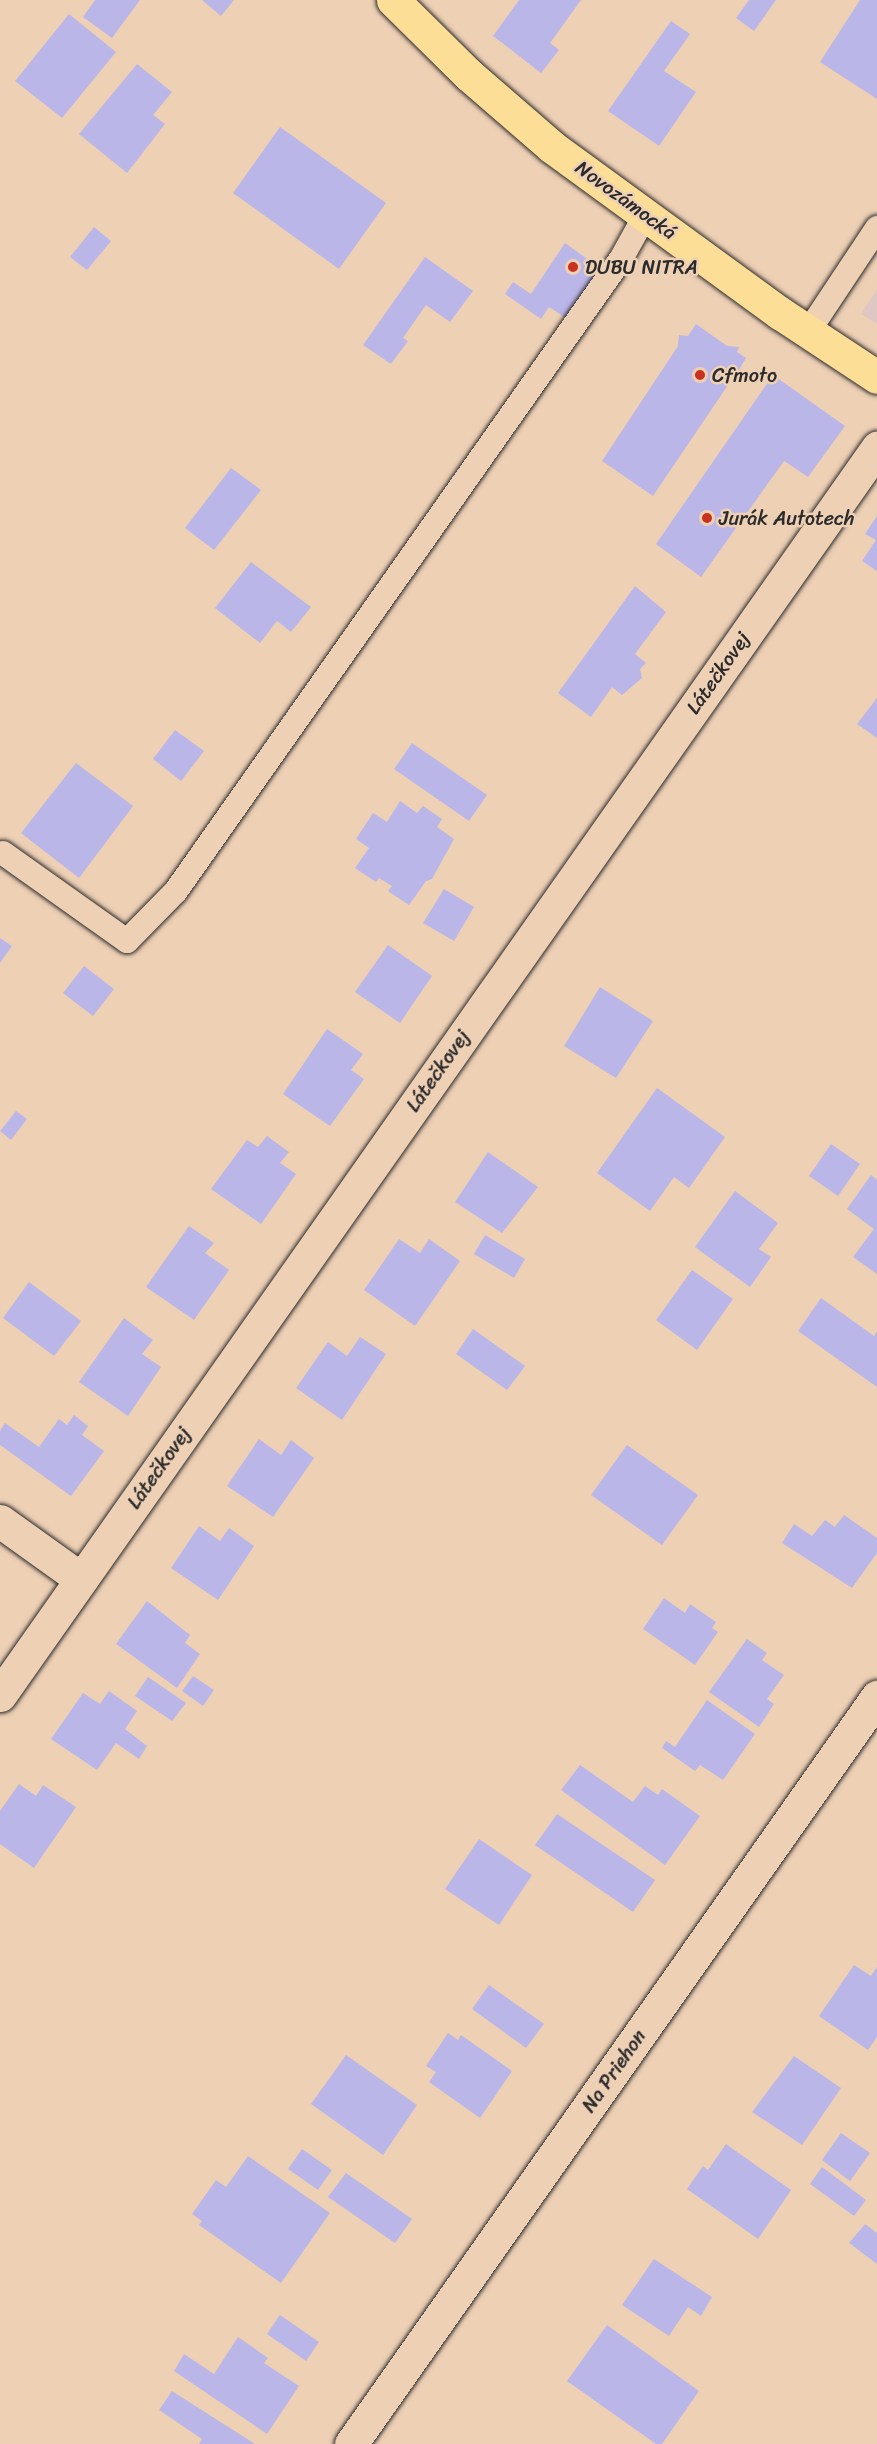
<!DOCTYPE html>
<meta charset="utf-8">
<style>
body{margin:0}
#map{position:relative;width:877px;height:2444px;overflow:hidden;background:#eed0b5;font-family:Sriracha,sans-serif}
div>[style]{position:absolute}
.built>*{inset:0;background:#dfc8c4}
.building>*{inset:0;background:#bbb6e8}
.roads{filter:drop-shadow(0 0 2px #2b2b2b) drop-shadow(0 0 2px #2b2b2b)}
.lane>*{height:24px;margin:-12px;padding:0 12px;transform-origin:12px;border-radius:12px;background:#eed0b5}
.street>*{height:33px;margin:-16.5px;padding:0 16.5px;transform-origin:16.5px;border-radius:16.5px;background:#eed0b5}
.primary>*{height:33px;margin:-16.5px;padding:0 16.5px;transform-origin:16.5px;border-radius:16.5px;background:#fcde96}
.dots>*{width:16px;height:16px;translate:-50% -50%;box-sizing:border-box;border:3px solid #eed0b5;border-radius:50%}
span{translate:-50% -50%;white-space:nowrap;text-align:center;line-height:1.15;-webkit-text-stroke:5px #eed0b5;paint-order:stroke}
.street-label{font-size:20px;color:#2b2b2b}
.poi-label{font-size:20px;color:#2b2b2b}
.left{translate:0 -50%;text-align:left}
</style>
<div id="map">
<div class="built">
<div style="clip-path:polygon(877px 289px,877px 324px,861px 314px)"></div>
</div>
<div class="building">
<div style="clip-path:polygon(95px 0,140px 0,112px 38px,83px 17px)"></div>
<div style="clip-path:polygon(202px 0,234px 0,221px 16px)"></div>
<div style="clip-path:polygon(519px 0,581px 0,550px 43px,559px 50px,541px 73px,493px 36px)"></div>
<div style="clip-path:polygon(749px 0,776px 0,754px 31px,736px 18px)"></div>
<div style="clip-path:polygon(860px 0,877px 0,877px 99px,820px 62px)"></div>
<div style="clip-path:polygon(69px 14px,116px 52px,62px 118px,15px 81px)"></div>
<div style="clip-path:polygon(671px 21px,690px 34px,664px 71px,696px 92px,659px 146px,608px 111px)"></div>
<div style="clip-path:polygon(137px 64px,172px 92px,153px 115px,165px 124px,127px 173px,79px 134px)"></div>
<div style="clip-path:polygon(280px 127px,386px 203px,339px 269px,233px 193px)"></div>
<div style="clip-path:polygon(94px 227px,111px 241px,87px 270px,70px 257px)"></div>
<div style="clip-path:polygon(565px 243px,600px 268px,566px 318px,549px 307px,541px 319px,505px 294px,513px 282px,531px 294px)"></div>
<div style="clip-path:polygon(425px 257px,473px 291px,450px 322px,426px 305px,403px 338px,408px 341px,391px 364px,363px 345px)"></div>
<div style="clip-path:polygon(696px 324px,727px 346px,739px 347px,737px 352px,746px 358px,740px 368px,739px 381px,732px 379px,653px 496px,602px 461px,678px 346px,679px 335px,688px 336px)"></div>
<div style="clip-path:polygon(773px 375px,845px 426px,808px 477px,784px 461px,701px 577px,656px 544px)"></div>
<div style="clip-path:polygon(231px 468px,261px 490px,214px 550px,185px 528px)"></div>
<div style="clip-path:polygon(877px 516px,877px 571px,862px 561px,876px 540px,865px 534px)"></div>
<div style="clip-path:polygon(251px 562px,311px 607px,291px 632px,277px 621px,260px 643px,215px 608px)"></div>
<div style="clip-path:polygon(635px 586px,666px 612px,635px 654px,646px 663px,640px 669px,642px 678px,622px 695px,612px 687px,591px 717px,558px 693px)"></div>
<div style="clip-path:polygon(877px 698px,877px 738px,857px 724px)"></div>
<div style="clip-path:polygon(175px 730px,204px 751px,181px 781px,153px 759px)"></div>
<div style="clip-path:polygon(412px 743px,487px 795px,469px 821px,394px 769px)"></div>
<div style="clip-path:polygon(76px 763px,133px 806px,79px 878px,21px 833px)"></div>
<div style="clip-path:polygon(400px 801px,417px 813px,423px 806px,442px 819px,437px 827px,454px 839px,432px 879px,426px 881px,409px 905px,388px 891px,392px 886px,379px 878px,376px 882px,355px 868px,369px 848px,356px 839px,373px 813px,387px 822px)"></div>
<div style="clip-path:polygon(444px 889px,474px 907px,454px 941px,423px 923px)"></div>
<div style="clip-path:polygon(0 938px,12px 946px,0 963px)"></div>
<div style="clip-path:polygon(388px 945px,432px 976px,400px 1023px,355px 992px)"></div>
<div style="clip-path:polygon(84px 966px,114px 989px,93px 1016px,63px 993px)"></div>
<div style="clip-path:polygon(600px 987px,653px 1021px,616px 1078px,564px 1046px)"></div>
<div style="clip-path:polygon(327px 1029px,363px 1054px,351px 1070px,364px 1079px,330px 1126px,283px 1094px)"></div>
<div style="clip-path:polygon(657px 1088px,725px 1137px,689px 1188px,674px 1177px,650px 1211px,597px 1173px)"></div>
<div style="clip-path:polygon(16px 1111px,27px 1119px,11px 1140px,0 1131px)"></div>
<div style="clip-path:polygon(267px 1136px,289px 1152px,280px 1163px,296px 1174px,261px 1224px,211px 1189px,247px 1140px,258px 1147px)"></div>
<div style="clip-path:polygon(831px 1144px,860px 1164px,838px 1196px,809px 1176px)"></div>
<div style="clip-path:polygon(488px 1152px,538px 1187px,502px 1233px,455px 1202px)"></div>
<div style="clip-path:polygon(871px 1175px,877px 1180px,877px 1274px,853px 1257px,874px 1229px,847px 1209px)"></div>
<div style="clip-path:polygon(735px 1191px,778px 1223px,759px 1249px,771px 1257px,750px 1287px,695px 1247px)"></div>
<div style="clip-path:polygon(189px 1226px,214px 1243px,205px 1253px,229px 1270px,194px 1320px,146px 1287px)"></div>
<div style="clip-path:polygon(485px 1235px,525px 1259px,514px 1278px,474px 1254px)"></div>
<div style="clip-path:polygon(399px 1239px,420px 1253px,429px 1239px,460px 1261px,415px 1326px,364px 1290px)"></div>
<div style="clip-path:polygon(692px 1270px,733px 1299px,697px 1350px,656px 1320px)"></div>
<div style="clip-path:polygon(29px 1282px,81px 1321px,54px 1356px,3px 1318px)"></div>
<div style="clip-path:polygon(821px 1298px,874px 1336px,877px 1331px,877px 1387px,798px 1331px)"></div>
<div style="clip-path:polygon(124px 1318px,153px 1340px,142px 1354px,161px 1367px,128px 1416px,79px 1382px)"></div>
<div style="clip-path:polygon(473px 1329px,525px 1366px,507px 1390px,456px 1354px)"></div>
<div style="clip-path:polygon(360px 1337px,386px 1354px,342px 1420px,296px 1388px,328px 1342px,347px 1356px)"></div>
<div style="clip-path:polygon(74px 1415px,88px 1426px,82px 1435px,104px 1451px,71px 1496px,0 1445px,0 1431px,5px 1423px,39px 1447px,59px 1419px,67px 1425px)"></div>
<div style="clip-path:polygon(259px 1439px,281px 1455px,291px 1440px,314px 1458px,273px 1517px,227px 1486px)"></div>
<div style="clip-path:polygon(627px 1445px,698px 1495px,662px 1545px,591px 1495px)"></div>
<div style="clip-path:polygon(844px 1515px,877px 1538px,877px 1553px,852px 1588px,782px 1543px,794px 1524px,812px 1536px,825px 1520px,835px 1527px)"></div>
<div style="clip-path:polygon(199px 1526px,220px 1541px,229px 1528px,254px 1546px,218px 1600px,171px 1568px)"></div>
<div style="clip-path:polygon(664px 1598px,685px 1613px,690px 1604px,716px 1622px,712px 1628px,718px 1632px,695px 1665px,643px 1629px)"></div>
<div style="clip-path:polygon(147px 1601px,190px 1635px,185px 1643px,200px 1654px,177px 1688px,116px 1644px)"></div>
<div style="clip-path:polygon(747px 1639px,767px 1653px,762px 1660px,784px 1675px,767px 1699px,774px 1704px,759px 1727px,709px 1692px)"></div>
<div style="clip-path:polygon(193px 1676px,214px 1690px,203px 1706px,182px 1691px)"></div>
<div style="clip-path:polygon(148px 1677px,186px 1703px,172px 1721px,135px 1696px)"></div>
<div style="clip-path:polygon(109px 1691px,137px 1711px,125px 1729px,147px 1746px,139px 1759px,116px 1743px,97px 1770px,51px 1739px,83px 1693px,100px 1704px)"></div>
<div style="clip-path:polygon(707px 1700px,755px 1734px,723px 1780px,700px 1765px,695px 1771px,662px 1748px,666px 1741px,675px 1747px)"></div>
<div style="clip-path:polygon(580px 1765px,633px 1802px,645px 1786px,658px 1795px,662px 1789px,700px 1816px,665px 1865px,561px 1790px)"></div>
<div style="clip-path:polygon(19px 1784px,36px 1796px,43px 1785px,76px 1807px,34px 1868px,0 1844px,0 1811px)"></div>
<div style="clip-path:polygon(557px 1814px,655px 1880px,633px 1912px,535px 1845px)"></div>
<div style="clip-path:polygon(479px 1839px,532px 1875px,499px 1925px,445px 1889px)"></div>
<div style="clip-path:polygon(854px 1965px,871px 1976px,877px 1967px,877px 2037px,868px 2050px,819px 2016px)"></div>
<div style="clip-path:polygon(489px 1985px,544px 2024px,526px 2048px,472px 2009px)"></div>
<div style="clip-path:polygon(448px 2033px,458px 2040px,461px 2035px,512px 2071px,480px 2118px,429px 2082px,436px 2072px,426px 2066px)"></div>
<div style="clip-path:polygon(346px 2055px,417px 2105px,383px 2155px,311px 2104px)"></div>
<div style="clip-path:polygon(794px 2056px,841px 2088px,802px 2145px,752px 2112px)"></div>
<div style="clip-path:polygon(841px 2133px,870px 2153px,850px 2181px,822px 2160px)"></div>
<div style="clip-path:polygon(726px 2144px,791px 2190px,758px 2239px,687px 2189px,703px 2166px,708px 2170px)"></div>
<div style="clip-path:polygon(302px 2149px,332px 2170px,318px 2190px,288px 2169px)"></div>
<div style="clip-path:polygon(248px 2156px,330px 2213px,281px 2283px,199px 2225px,202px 2221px,192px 2214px,216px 2180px,226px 2187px)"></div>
<div style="clip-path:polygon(822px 2167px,866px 2200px,854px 2216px,810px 2184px)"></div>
<div style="clip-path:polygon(346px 2173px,412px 2219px,395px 2243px,328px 2197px)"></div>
<div style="clip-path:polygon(865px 2224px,877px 2233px,877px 2264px,849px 2243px)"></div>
<div style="clip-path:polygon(654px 2259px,712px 2297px,701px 2316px,688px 2307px,669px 2336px,622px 2305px)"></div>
<div style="clip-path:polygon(280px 2315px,319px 2342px,306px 2361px,267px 2334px)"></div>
<div style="clip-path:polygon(607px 2325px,699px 2391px,662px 2444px,656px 2444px,567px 2381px)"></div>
<div style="clip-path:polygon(238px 2337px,268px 2358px,264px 2363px,299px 2386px,267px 2434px,174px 2371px,184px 2354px,214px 2374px)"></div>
<div style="clip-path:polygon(172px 2391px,255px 2444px,199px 2444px,202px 2439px,159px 2410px)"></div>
</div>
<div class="roads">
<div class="lane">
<div style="left:808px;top:332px;width:125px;rotate:-56.4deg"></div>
<div style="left:3px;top:853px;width:152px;rotate:35.4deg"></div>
<div style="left:127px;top:941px;width:70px;rotate:-45.6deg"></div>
<div style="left:176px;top:891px;width:773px;rotate:-54.85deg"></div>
<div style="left:621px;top:259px;width:51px;rotate:-60.9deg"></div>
</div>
<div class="street">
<div style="left:0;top:1521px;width:100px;rotate:35.6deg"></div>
<div style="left:0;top:1695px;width:1525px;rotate:-54.88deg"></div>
<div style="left:351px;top:2444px;width:914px;rotate:-54.85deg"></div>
</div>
<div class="primary">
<div style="left:393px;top:0;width:107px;rotate:44.6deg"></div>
<div style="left:469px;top:75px;width:110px;rotate:40.9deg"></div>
<div style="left:552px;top:147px;width:282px;rotate:36.1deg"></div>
<div style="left:780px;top:313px;width:116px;rotate:33.4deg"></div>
</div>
</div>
<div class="dots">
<div style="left:573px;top:267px;background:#c8321e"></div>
<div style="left:700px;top:375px;background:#c8321e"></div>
<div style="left:707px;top:518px;background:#c8321e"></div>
</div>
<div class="street-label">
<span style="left:626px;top:200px;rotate:36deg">Novozámocká</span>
<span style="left:718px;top:673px;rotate:-55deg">Látečkovej</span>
<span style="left:438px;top:1071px;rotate:-55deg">Látečkovej</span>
<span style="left:159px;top:1468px;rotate:-55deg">Látečkovej</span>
<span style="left:614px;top:2071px;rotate:-55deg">Na Priehon</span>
</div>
<div class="poi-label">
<span class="left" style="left:585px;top:267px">DUBU NITRA</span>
<span class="left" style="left:712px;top:375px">Cfmoto</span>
<span class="left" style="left:719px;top:518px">Jurák Autotech</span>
</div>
</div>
